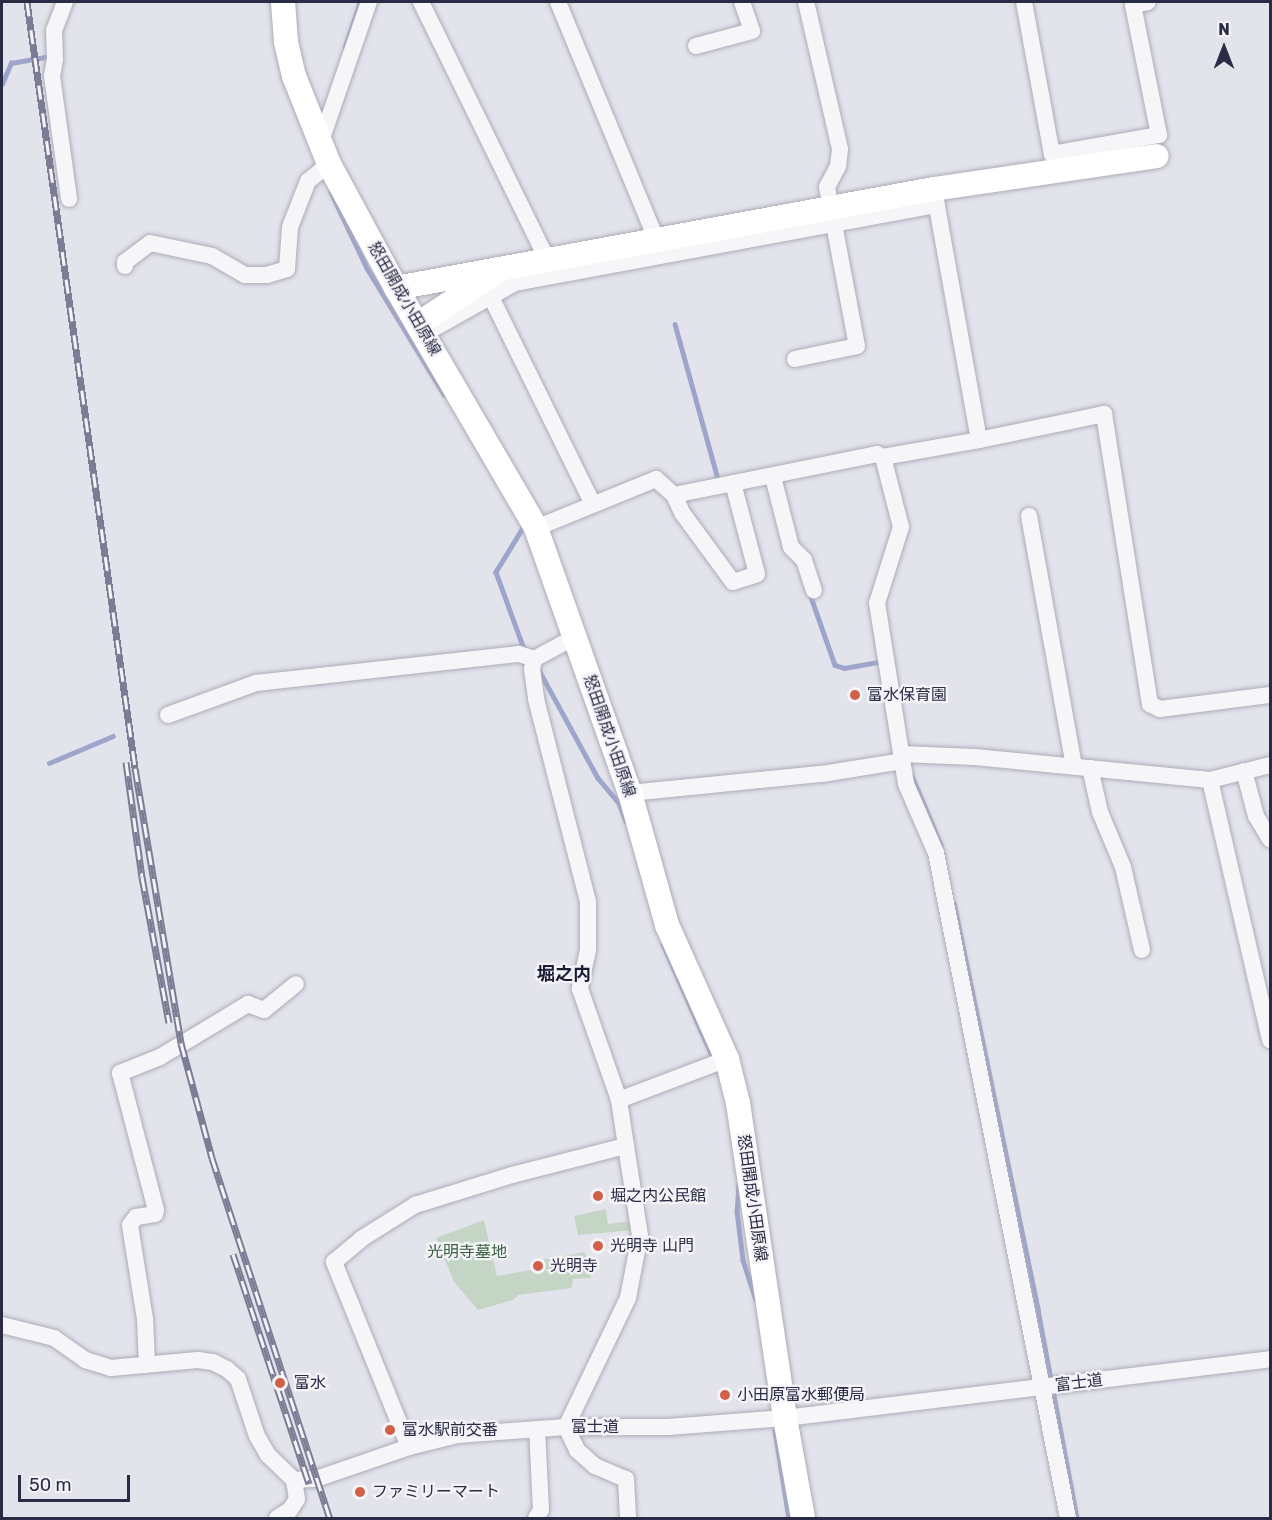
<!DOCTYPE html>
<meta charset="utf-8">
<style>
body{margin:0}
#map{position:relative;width:1272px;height:1520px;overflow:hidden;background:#e3e4eb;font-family:Rubik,"Noto Sans JP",sans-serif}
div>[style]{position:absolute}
.green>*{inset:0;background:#c4d5c5}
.stream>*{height:4.5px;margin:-2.25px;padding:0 2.25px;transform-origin:2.25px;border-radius:2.25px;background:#9ea5cb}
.roads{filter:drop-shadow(0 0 2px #acacb9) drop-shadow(0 0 2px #acacb9)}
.street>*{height:16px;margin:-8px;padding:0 8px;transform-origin:8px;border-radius:8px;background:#f6f6f9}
.secondary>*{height:24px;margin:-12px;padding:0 12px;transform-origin:12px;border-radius:12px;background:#fff}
.rail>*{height:7px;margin-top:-3.5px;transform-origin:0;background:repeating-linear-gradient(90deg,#f3f3f8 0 14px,#7c7d95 0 28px);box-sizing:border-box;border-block:2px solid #7c7d95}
.dots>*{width:16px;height:16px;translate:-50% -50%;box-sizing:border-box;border:3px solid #f3f3f8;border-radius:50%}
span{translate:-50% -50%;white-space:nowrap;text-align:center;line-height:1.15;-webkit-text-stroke:4.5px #f3f3f8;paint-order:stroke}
.street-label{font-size:16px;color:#2a2b44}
.poi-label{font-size:16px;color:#2a2b44}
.left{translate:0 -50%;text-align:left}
.park-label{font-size:16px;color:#37603d}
.neighbourhood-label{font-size:18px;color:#1c1d35;font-weight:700}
.frame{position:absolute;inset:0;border:3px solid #2a2b44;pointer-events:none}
.north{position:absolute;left:1194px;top:18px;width:60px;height:60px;-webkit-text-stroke:4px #f3f3f8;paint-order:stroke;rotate:0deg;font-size:16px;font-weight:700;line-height:24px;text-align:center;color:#2a2b44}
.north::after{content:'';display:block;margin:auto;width:21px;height:27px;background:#2a2b44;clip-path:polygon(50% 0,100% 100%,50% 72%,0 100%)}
.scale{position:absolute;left:18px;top:1475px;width:112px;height:27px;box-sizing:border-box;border:3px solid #2a2b44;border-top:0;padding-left:8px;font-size:18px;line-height:21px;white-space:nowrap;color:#2a2b44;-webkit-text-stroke:4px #f3f3f8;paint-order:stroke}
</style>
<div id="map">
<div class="green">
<div style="clip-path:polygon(606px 1209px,608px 1224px,632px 1221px,633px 1230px,578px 1235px,574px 1216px)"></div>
<div style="clip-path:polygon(484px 1220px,497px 1276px,542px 1268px,541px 1260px,585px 1252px,591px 1278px,573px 1279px,572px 1288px,518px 1295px,513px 1300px,478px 1310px,454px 1282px,436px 1238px)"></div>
</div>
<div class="stream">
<div style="left:345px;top:47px;width:47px;rotate:-71.6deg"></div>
<div style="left:2px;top:84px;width:23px;rotate:-67deg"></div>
<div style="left:11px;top:63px;width:40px;rotate:-10deg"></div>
<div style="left:331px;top:192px;width:84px;rotate:64.7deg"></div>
<div style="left:367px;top:268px;width:148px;rotate:58.6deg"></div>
<div style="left:675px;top:324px;width:161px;rotate:74.5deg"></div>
<div style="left:523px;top:528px;width:52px;rotate:121.5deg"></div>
<div style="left:496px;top:572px;width:82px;rotate:70deg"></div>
<div style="left:810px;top:594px;width:75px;rotate:70.6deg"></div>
<div style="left:835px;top:665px;width:9px;rotate:18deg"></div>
<div style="left:844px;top:668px;width:39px;rotate:-10deg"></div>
<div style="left:539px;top:670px;width:123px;rotate:61.4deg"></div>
<div style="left:598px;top:778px;width:33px;rotate:50deg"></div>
<div style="left:619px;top:803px;width:19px;rotate:69deg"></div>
<div style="left:49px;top:763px;width:69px;rotate:-22.9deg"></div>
<div style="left:912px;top:776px;width:75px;rotate:67.2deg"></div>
<div style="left:954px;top:903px;width:416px;rotate:78.3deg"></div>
<div style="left:1038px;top:1310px;width:212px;rotate:79.4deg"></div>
<div style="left:663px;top:944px;width:127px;rotate:66.3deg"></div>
<div style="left:739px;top:1185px;width:26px;rotate:94deg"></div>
<div style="left:737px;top:1211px;width:49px;rotate:83deg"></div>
<div style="left:743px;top:1260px;width:42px;rotate:72deg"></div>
<div style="left:775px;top:1430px;width:89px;rotate:81deg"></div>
</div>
<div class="roads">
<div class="street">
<div style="left:65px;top:2px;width:30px;rotate:111deg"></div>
<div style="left:54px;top:30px;width:29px;rotate:88deg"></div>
<div style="left:55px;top:59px;width:17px;rotate:100deg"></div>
<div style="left:52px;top:76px;width:124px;rotate:82.1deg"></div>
<div style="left:421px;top:2px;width:286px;rotate:63.9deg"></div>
<div style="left:558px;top:2px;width:256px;rotate:67.5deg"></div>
<div style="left:1024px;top:2px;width:155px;rotate:79.6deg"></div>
<div style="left:1052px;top:154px;width:109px;rotate:-10.1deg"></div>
<div style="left:1159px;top:135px;width:133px;rotate:-101.3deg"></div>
<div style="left:1133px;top:5px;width:15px;rotate:-11deg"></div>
<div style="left:696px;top:46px;width:58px;rotate:-15deg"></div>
<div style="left:752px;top:31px;width:31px;rotate:-109deg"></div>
<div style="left:320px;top:144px;width:150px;rotate:-71deg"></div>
<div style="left:125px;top:266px;width:4px;rotate:-90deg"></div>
<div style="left:125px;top:262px;width:31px;rotate:-37deg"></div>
<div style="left:150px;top:243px;width:63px;rotate:11.8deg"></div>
<div style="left:212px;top:256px;width:38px;rotate:30deg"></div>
<div style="left:245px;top:275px;width:22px"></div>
<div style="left:267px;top:275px;width:21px;rotate:-17deg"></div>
<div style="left:287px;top:269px;width:42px;rotate:-85.9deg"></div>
<div style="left:290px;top:227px;width:49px;rotate:-68.6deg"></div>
<div style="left:308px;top:181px;width:27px;rotate:-39deg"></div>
<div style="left:491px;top:297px;width:231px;rotate:63.8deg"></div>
<div style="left:424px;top:334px;width:104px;rotate:-29.3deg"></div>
<div style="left:515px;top:283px;width:429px;rotate:-10.5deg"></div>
<div style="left:795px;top:359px;width:63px;rotate:-11.8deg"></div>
<div style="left:857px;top:346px;width:162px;rotate:-100.7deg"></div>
<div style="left:827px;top:187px;width:24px;rotate:-62deg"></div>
<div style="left:838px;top:166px;width:17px;rotate:-83deg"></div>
<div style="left:840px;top:149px;width:151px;rotate:-103deg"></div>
<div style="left:979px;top:440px;width:128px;rotate:-11.7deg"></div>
<div style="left:1104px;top:414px;width:294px;rotate:81deg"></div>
<div style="left:1150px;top:704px;width:11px;rotate:27deg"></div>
<div style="left:1160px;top:709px;width:111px;rotate:-7.3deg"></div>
<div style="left:883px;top:457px;width:72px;rotate:75.6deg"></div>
<div style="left:901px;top:527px;width:80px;rotate:107.5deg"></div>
<div style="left:877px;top:603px;width:183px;rotate:80.9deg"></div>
<div style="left:906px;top:784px;width:75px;rotate:66.5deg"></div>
<div style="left:936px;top:853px;width:678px;rotate:78.77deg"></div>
<div style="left:773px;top:477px;width:72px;rotate:75.6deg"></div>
<div style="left:791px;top:547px;width:18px;rotate:45deg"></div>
<div style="left:804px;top:560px;width:32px;rotate:72deg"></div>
<div style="left:674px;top:495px;width:21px;rotate:65deg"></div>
<div style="left:683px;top:514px;width:84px;rotate:53.7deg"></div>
<div style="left:733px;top:582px;width:25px;rotate:-18deg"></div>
<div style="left:757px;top:574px;width:94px;rotate:-104.8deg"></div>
<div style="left:1029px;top:516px;width:254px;rotate:79.8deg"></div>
<div style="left:536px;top:528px;width:130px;rotate:-22.2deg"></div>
<div style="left:656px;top:479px;width:24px;rotate:42deg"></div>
<div style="left:674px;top:495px;width:207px;rotate:-11.4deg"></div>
<div style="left:877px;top:454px;width:7px;rotate:27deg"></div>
<div style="left:883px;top:457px;width:97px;rotate:-10deg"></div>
<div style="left:979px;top:440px;width:255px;rotate:-100.2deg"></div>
<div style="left:534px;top:659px;width:10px;rotate:101deg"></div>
<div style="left:532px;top:669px;width:30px;rotate:82deg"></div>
<div style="left:536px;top:699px;width:210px;rotate:75.6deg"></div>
<div style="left:588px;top:902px;width:48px;rotate:90deg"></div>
<div style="left:588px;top:950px;width:40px;rotate:102deg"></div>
<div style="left:580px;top:989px;width:118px;rotate:70.6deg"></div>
<div style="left:168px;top:715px;width:94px;rotate:-20deg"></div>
<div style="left:256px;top:683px;width:265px;rotate:-6.3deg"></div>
<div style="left:519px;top:654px;width:16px;rotate:18deg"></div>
<div style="left:534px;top:659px;width:47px;rotate:-28.2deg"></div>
<div style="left:901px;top:754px;width:74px;rotate:2.3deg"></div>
<div style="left:975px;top:757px;width:236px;rotate:5.6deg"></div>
<div style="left:1210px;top:780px;width:267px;rotate:77deg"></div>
<div style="left:1090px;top:768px;width:45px;rotate:77.2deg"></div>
<div style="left:1100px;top:812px;width:60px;rotate:67.3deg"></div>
<div style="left:1123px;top:867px;width:85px;rotate:77.1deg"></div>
<div style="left:1244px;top:771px;width:47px;rotate:75.1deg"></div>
<div style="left:1256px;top:816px;width:27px;rotate:59deg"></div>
<div style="left:1210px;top:780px;width:62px;rotate:-14deg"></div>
<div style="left:630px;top:793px;width:193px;rotate:-5.7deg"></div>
<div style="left:822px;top:774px;width:81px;rotate:-9.2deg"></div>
<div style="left:626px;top:1146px;width:90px;rotate:81.1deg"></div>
<div style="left:640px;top:1235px;width:64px;rotate:100.8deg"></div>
<div style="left:628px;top:1298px;width:143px;rotate:115.7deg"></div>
<div style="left:566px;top:1427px;width:25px;rotate:64deg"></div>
<div style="left:577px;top:1450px;width:24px;rotate:42deg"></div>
<div style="left:595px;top:1466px;width:34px;rotate:23deg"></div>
<div style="left:626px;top:1479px;width:39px;rotate:87deg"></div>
<div style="left:2px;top:1325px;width:54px;rotate:14deg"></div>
<div style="left:54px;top:1338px;width:38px;rotate:35deg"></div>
<div style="left:85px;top:1360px;width:27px;rotate:17deg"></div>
<div style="left:111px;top:1368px;width:87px;rotate:-5.3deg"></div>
<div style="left:198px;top:1360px;width:15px;rotate:8deg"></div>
<div style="left:213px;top:1362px;width:16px;rotate:27deg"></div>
<div style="left:227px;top:1369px;width:15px;rotate:42deg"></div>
<div style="left:238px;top:1379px;width:60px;rotate:71.6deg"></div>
<div style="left:257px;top:1436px;width:22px;rotate:60deg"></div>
<div style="left:268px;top:1455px;width:36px;rotate:44deg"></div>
<div style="left:294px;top:1480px;width:22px;rotate:-3deg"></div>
<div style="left:316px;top:1479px;width:98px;rotate:-19deg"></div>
<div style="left:409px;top:1447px;width:49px;rotate:-14deg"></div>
<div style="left:457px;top:1435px;width:109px;rotate:-4.2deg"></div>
<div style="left:566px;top:1427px;width:102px"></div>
<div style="left:668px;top:1427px;width:117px;rotate:-4.4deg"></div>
<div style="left:785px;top:1418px;width:489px;rotate:-6.9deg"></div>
<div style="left:147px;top:1364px;width:45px;rotate:-92.5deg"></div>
<div style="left:145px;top:1319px;width:95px;rotate:-99.1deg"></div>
<div style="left:130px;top:1225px;width:10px;rotate:-53deg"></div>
<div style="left:136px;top:1217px;width:19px;rotate:-9deg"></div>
<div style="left:155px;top:1214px;width:4px;rotate:-76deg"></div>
<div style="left:156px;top:1210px;width:142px;rotate:-104.7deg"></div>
<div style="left:120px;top:1073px;width:43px;rotate:-21.8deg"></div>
<div style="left:160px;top:1057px;width:103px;rotate:-31.1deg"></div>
<div style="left:248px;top:1004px;width:17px;rotate:21deg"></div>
<div style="left:264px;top:1010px;width:41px;rotate:-39.1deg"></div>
<div style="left:409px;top:1447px;width:200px;rotate:-112.1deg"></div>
<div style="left:334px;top:1262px;width:35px;rotate:-40deg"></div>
<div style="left:361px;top:1239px;width:64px;rotate:-32.2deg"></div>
<div style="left:415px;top:1205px;width:102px;rotate:-17.2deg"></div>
<div style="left:512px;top:1175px;width:118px;rotate:-14.3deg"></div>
<div style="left:626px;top:1146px;width:47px;rotate:-98.7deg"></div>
<div style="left:619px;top:1100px;width:116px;rotate:-20.8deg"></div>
<div style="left:277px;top:1518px;width:15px;rotate:-32deg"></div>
<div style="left:290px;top:1510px;width:13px;rotate:-58deg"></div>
<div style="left:297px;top:1499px;width:19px;rotate:-99deg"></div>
<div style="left:536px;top:1518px;width:9px;rotate:-58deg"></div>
<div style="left:541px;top:1510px;width:81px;rotate:-92.8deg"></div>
</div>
<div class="secondary">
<div style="left:283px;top:2px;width:40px;rotate:85.7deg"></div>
<div style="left:286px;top:42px;width:35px;rotate:77deg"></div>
<div style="left:294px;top:76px;width:95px;rotate:68.3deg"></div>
<div style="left:329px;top:164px;width:141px;rotate:61.6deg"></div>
<div style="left:396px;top:288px;width:278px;rotate:59.7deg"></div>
<div style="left:536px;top:528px;width:281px;rotate:70.5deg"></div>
<div style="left:630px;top:793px;width:137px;rotate:74.3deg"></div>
<div style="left:667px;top:925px;width:147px;rotate:65.9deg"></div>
<div style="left:727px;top:1059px;width:45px;rotate:76deg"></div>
<div style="left:738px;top:1103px;width:318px;rotate:81.5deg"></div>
<div style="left:785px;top:1418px;width:102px;rotate:79.8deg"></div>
<div style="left:396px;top:288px;width:547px;rotate:-10.43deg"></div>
<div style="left:934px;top:189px;width:225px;rotate:-8.4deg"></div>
<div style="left:418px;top:324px;width:94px;rotate:-33.7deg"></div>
</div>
</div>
<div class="rail">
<div style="left:27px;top:2px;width:774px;rotate:81.97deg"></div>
<div style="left:135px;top:768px;width:279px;rotate:80.5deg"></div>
<div style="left:181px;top:1043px;width:119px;rotate:74.9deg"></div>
<div style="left:212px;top:1158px;width:379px;rotate:71.9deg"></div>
<div style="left:126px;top:762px;width:116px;rotate:82.1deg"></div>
<div style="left:142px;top:877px;width:148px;rotate:79.5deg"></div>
<div style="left:233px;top:1254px;width:242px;rotate:71.7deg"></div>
</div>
<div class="dots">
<div style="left:855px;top:695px;background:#d06048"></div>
<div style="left:598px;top:1196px;background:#d06048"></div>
<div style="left:598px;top:1246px;background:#d06048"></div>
<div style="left:538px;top:1266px;background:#d06048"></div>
<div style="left:280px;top:1383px;background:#d06048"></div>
<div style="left:725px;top:1395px;background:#d06048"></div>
<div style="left:390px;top:1430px;background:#d06048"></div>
<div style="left:360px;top:1492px;background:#d06048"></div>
</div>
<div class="street-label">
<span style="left:404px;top:299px;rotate:60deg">怒田開成小田原線</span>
<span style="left:609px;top:736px;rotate:71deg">怒田開成小田原線</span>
<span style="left:752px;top:1198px;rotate:82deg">怒田開成小田原線</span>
<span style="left:1079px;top:1383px;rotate:-7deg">富士道</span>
<span style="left:595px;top:1427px">富士道</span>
</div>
<div class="poi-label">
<span class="left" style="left:867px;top:695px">富水保育園</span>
<span class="left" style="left:610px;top:1196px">堀之内公民館</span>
<span class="left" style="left:610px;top:1246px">光明寺 山門</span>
<span class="left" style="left:550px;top:1266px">光明寺</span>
<span class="left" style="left:294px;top:1383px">富水</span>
<span class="left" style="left:737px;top:1395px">小田原富水郵便局</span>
<span class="left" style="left:402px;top:1430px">富水駅前交番</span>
<span class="left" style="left:372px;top:1492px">ファミリーマート</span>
</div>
<div class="park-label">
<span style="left:467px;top:1252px">光明寺墓地</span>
</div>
<div class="neighbourhood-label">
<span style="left:564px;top:974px">堀之内</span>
</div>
<div class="frame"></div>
<div class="north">N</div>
<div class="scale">50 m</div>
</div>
